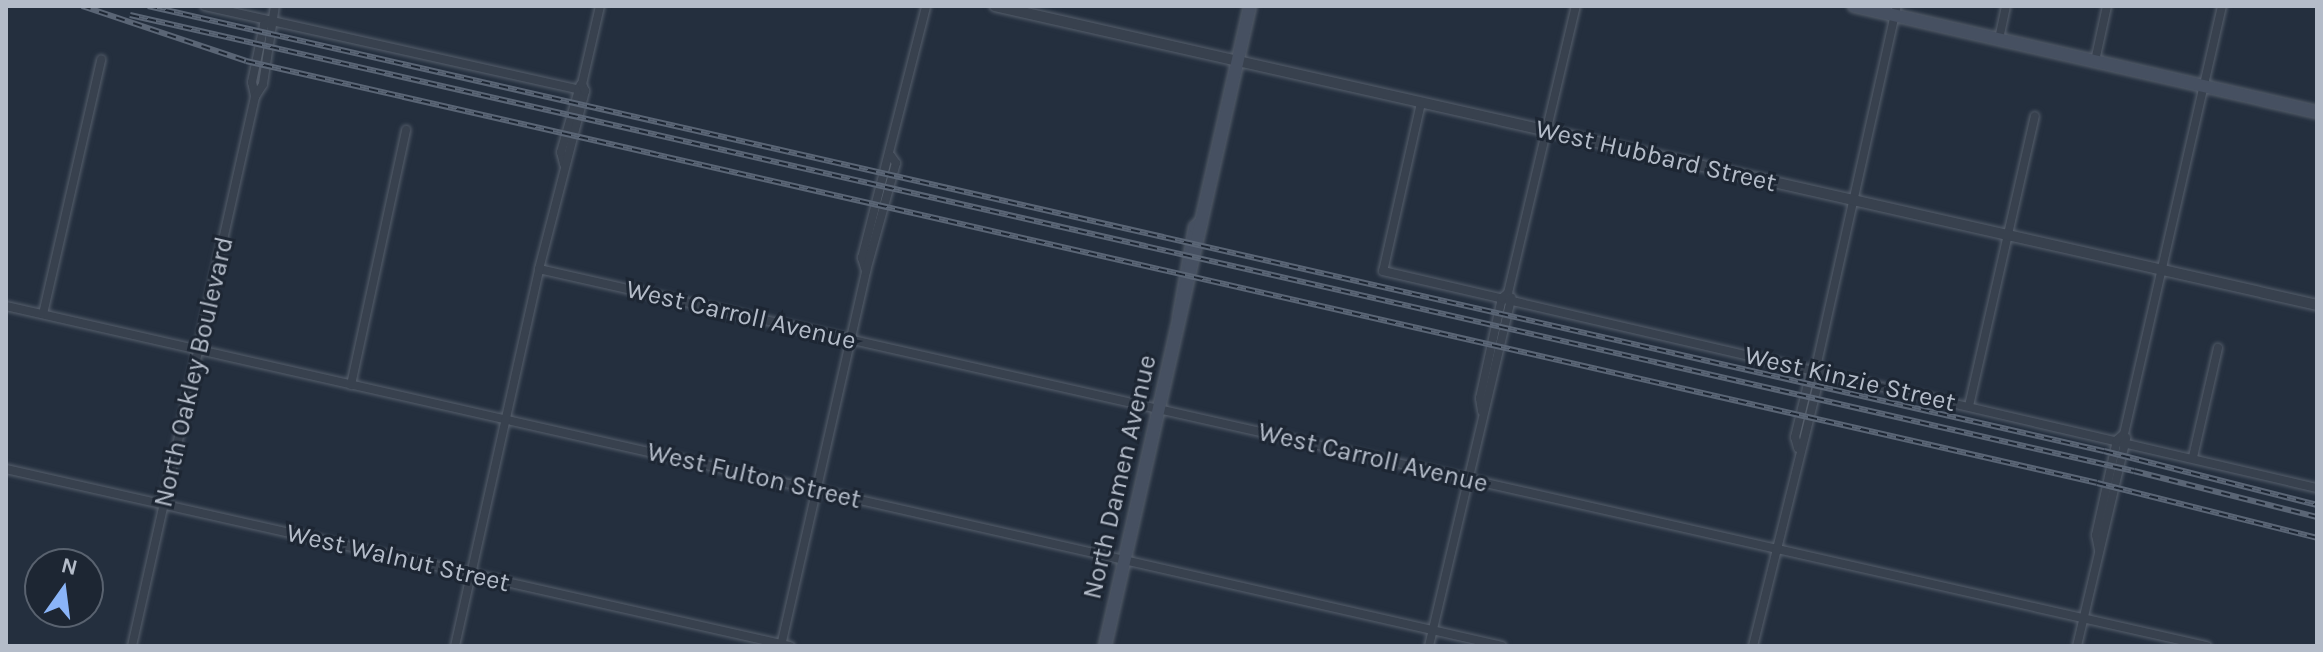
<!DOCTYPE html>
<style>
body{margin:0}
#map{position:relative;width:2323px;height:652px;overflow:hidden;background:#242f3e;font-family:Karla,sans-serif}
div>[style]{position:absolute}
.roads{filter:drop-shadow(0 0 2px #565f6c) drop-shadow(0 0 2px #565f6c)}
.minor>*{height:8px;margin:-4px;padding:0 4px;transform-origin:4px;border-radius:4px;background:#38414e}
.tertiary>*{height:10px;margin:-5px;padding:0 5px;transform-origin:5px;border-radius:5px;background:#38414e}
.secondary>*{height:12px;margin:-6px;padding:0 6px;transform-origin:6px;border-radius:6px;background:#465061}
.rail>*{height:6px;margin-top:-3px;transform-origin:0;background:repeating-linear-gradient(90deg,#1d2633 0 9px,#5a6575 0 18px);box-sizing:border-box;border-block:2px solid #5a6575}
span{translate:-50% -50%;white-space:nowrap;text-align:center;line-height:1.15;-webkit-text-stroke:6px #1d2633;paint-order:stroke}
.street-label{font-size:26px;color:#b4bcc9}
.frame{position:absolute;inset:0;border:8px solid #b4bcc9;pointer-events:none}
.north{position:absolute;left:24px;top:548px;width:80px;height:80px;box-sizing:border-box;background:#1d2633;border:2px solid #59626f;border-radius:50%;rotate:14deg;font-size:22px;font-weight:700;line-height:32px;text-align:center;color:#b4bcc9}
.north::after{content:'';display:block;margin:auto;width:28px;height:36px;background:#8ab4f8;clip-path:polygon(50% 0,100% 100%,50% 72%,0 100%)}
</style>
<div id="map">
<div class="roads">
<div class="minor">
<div style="left:205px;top:6px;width:389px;rotate:12.6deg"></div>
<div style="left:1999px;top:39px;width:34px;rotate:-78deg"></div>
<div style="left:2095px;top:61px;width:56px;rotate:-77.7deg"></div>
<div style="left:255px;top:96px;width:14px;rotate:-102deg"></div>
<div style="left:252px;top:82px;width:58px;rotate:-78.1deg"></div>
<div style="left:264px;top:25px;width:8px;rotate:-30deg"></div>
<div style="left:1421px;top:103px;width:172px;rotate:102.7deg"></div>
<div style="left:1383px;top:271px;width:959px;rotate:13.08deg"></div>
<div style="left:564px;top:164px;width:12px;rotate:-104deg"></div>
<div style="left:561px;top:152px;width:69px;rotate:-73.9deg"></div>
<div style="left:539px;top:269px;width:1710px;rotate:12.74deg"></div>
<div style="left:866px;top:271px;width:14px;rotate:-107deg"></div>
<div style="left:862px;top:258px;width:260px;rotate:-75.7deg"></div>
<div style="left:6px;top:306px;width:1534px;rotate:12.8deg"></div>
<div style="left:43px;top:314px;width:261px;rotate:-77.1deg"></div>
<div style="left:351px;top:385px;width:261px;rotate:-77.8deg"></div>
<div style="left:1969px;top:406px;width:297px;rotate:-77.2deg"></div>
<div style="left:1482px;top:411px;width:13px;rotate:-99deg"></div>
<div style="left:1480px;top:398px;width:102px;rotate:-77.6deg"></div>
<div style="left:1502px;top:298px;width:8px;rotate:-40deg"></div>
<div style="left:1508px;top:293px;width:295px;rotate:-76.7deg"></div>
<div style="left:1798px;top:448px;width:11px;rotate:-105deg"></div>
<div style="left:1795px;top:437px;width:71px;rotate:-76.2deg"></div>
<div style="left:2193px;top:457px;width:112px;rotate:-77.1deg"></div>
<div style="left:6px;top:469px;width:804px;rotate:12.72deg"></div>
<div style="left:2099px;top:550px;width:15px;rotate:-101deg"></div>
<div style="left:2096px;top:535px;width:97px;rotate:-77.5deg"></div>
<div style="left:2117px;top:440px;width:9px;rotate:-41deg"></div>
<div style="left:2124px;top:434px;width:439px;rotate:-77.1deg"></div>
<div style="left:132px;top:646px;width:563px;rotate:-77.37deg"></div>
<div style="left:255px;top:97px;width:15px;rotate:-58deg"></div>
<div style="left:263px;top:84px;width:79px;rotate:-81.3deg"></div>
<div style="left:455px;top:646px;width:386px;rotate:-77.4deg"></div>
<div style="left:539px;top:269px;width:184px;rotate:-75.5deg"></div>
<div style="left:585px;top:91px;width:8px;rotate:-113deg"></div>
<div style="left:582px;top:84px;width:80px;rotate:-77deg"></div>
<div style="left:781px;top:646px;width:385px;rotate:-77.2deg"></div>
<div style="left:866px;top:271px;width:112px;rotate:-74.5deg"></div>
<div style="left:896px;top:163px;width:9px;rotate:-126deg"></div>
<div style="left:1429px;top:646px;width:358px;rotate:-76.7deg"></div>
<div style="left:1753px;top:646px;width:282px;rotate:-76.1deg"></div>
<div style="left:1821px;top:372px;width:10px;rotate:-114deg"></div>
<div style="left:1817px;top:363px;width:366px;rotate:-77.4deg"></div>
<div style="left:2077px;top:646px;width:214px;rotate:-76.7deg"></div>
</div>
<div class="tertiary">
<div style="left:995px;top:6px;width:1355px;rotate:12.74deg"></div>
</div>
<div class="secondary">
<div style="left:1854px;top:6px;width:475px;rotate:12.9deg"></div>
<div style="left:1179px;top:317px;width:91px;rotate:-79.9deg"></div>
<div style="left:1195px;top:227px;width:8px;rotate:-40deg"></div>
<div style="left:1105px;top:646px;width:656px;rotate:-77.23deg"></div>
</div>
</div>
<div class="rail">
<div style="left:82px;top:6px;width:173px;rotate:18.5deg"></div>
<div style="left:246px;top:61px;width:1898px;rotate:12.84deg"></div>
<div style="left:2097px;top:483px;width:227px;rotate:14deg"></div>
<div style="left:148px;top:6px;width:2006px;rotate:12.82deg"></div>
<div style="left:2104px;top:451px;width:220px;rotate:14.2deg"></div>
<div style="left:130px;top:15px;width:2055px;rotate:12.82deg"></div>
<div style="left:2134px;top:471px;width:189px;rotate:14.1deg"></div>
</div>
<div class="street-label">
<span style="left:1656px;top:156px;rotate:13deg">West Hubbard Street</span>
<span style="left:741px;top:315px;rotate:13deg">West Carroll Avenue</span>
<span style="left:194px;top:372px;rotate:-77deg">North Oakley Boulevard</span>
<span style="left:1850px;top:379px;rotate:13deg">West Kinzie Street</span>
<span style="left:1373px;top:458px;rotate:13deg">West Carroll Avenue</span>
<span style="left:754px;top:476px;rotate:13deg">West Fulton Street</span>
<span style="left:1120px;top:477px;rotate:-77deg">North Damen Avenue</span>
<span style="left:398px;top:558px;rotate:13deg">West Walnut Street</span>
</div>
<div class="frame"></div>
<div class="north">N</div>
</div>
